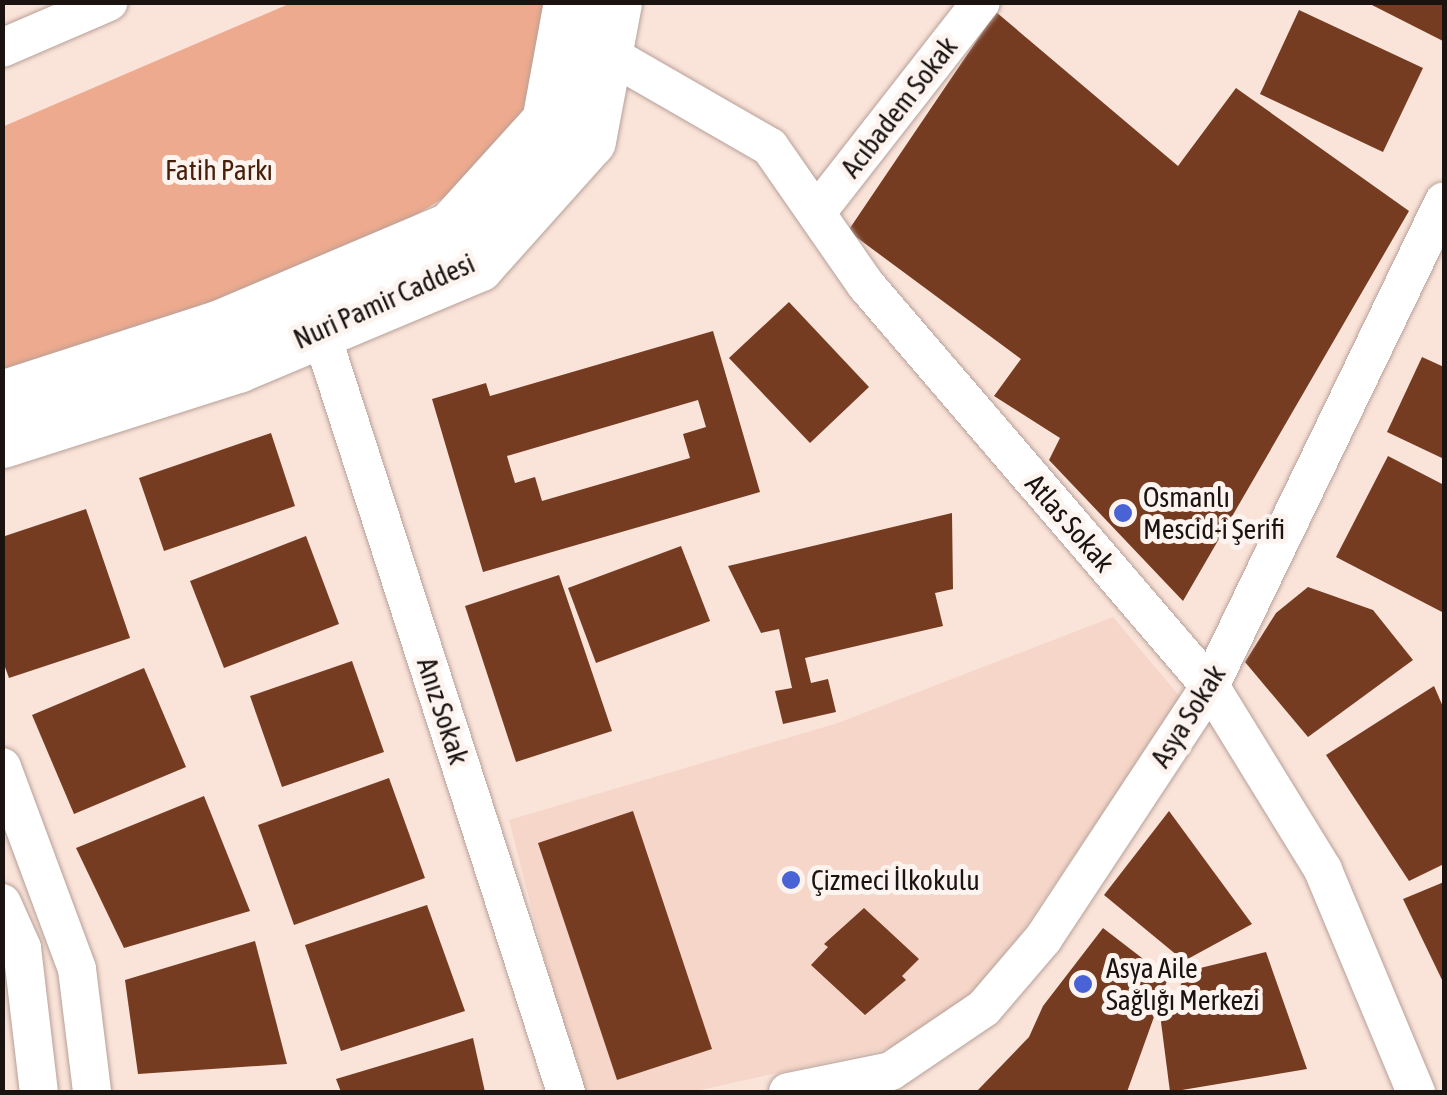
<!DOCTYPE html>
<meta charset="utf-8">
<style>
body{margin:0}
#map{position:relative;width:1447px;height:1095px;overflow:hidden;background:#fae3d9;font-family:"Asap Condensed",sans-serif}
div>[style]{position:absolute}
.built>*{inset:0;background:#f5d6c9}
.green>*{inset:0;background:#edaa8e}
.building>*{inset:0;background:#763c22}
.roads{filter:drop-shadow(0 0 2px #b7a097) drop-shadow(0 0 2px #b7a097)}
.street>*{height:38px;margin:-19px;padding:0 19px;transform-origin:19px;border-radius:19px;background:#fff}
.primary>*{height:55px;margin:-27.5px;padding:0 27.5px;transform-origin:27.5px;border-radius:27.5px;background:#fff}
.dots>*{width:28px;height:28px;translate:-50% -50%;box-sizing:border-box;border:5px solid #fdf3ef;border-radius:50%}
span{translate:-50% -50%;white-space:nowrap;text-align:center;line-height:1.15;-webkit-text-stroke:10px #fdf3ef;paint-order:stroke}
.street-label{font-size:28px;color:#1b1310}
.park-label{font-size:28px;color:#491f0a}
.poi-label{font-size:28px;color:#1b1310}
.left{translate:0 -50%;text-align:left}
.frame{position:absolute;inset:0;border:5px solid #1b1310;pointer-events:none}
</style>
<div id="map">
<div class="built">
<div style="clip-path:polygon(1113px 617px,1181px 698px,1017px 939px,976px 988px,908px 1044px,691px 1092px,579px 1092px,509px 820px,838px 723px)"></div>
</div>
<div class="green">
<div style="clip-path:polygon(291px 3px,551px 3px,528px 108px,468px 183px,388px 232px,222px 305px,3px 375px,2px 127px)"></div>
</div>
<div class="building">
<div style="clip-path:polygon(1366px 2px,1444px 2px,1444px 38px,1443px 41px)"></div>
<div style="clip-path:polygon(1299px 10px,1423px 68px,1383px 152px,1260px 94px)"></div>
<div style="clip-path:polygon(996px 12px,1178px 166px,1236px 88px,1409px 211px,1183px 601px,1049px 460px,1060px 438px,994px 396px,1021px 359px,848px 231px)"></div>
<div style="clip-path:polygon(789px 302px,869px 387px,810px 443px,729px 358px)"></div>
<div style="clip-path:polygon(evenodd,713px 331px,760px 492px,483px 572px,432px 399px,486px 383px,490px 396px,713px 331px,698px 400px,706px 427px,683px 434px,690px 458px,542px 501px,535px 477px,515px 483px,507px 456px,698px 400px)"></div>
<div style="clip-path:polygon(1422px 357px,1444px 367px,1444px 459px,1387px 432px)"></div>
<div style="clip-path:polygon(271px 433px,295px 506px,164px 551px,139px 478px)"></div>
<div style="clip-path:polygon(1388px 456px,1444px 485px,1444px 613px,1336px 557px)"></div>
<div style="clip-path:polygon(86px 509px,130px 638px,9px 678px,2px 659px,2px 537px)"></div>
<div style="clip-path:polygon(952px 513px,953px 589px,935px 593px,943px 626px,805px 658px,811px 683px,828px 679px,836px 712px,783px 724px,775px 691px,792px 688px,779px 629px,761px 633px,728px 566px)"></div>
<div style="clip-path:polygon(306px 536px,339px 624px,224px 668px,190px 581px)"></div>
<div style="clip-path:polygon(681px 546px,710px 621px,596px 663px,568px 588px)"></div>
<div style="clip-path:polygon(559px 575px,612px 731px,516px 762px,465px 606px)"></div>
<div style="clip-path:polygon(1308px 587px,1373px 610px,1413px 660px,1308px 737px,1245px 662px,1276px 613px)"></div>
<div style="clip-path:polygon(352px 661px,384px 752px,282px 787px,250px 696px)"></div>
<div style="clip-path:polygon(144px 668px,186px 767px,74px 814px,32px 715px)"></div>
<div style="clip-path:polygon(1434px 686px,1444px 709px,1444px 864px,1409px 881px,1326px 755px)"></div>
<div style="clip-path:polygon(389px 778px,425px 878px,294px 925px,258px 825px)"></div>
<div style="clip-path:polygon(204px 796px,250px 911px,124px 948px,76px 848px)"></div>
<div style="clip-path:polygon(633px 811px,712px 1049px,617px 1080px,538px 843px)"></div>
<div style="clip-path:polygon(1169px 811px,1252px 924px,1184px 961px,1104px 895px)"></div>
<div style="clip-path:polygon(1444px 882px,1444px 984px,1403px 899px)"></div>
<div style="clip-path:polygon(427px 905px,465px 1011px,341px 1051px,305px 945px)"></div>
<div style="clip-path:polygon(864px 908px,919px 959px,902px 976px,906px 980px,865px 1015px,811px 965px,828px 947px,824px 944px)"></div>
<div style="clip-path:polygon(1103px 928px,1168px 978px,1127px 1092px,976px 1092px,1029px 1037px,1043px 1006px)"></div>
<div style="clip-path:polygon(255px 941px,287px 1064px,138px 1074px,125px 980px)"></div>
<div style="clip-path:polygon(1266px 952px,1307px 1069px,1170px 1092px,1161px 1022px,1188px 971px)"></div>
<div style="clip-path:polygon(473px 1038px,485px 1092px,341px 1092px,336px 1079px)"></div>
</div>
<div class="roads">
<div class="street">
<div style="left:2px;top:48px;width:116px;rotate:-23.3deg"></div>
<div style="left:605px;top:52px;width:190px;rotate:29.9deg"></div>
<div style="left:770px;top:147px;width:168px;rotate:55.2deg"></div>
<div style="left:866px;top:285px;width:528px;rotate:49.38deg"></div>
<div style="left:1210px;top:686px;width:216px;rotate:58.4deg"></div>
<div style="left:1323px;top:870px;width:241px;rotate:67.3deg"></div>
<div style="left:817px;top:212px;width:266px;rotate:-52deg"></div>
<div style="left:320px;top:330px;width:801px;rotate:72.11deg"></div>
<div style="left:2px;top:767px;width:215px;rotate:69.6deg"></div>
<div style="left:77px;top:969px;width:124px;rotate:83deg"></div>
<div style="left:2px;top:903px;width:49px;rotate:66deg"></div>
<div style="left:22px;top:948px;width:145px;rotate:83.3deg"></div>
<div style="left:788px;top:1092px;width:105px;rotate:-11.5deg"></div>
<div style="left:891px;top:1071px;width:112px;rotate:-34.1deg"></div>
<div style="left:984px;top:1008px;width:91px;rotate:-49.5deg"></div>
<div style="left:1043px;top:939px;width:303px;rotate:-56.6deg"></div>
<div style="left:1210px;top:686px;width:538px;rotate:-64.24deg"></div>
</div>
<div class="primary">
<div style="left:2px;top:398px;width:232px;rotate:-18deg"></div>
<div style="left:223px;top:326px;width:249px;rotate:-23deg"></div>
<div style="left:452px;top:229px;width:144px;rotate:-47.8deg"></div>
<div style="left:549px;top:122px;width:122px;rotate:-79.6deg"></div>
<div style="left:2px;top:440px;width:247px;rotate:-17.7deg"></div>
<div style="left:237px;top:365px;width:260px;rotate:-22.8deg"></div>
<div style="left:477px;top:264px;width:166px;rotate:-48.2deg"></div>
<div style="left:588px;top:140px;width:140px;rotate:-79.3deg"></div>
</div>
</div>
<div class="dots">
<div style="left:1123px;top:513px;background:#4963d7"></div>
<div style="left:791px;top:880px;background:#4963d7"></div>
<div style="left:1083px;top:984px;background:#4963d7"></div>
</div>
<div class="street-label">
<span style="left:899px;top:107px;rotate:-52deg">Acıbadem Sokak</span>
<span style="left:384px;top:301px;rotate:-24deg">Nuri Pamir Caddesi</span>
<span style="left:1070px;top:523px;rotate:49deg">Atlas Sokak</span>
<span style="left:443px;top:711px;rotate:72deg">Anız Sokak</span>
<span style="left:1188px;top:716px;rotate:-58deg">Asya Sokak</span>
</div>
<div class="park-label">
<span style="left:219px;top:170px">Fatih Parkı</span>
</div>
<div class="poi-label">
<span class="left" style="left:1143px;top:513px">Osmanlı<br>Mescid-i Şerifi</span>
<span class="left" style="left:811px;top:880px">Çizmeci İlkokulu</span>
<span class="left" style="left:1106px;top:984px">Asya Aile<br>Sağlığı Merkezi</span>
</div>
<div class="frame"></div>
</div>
